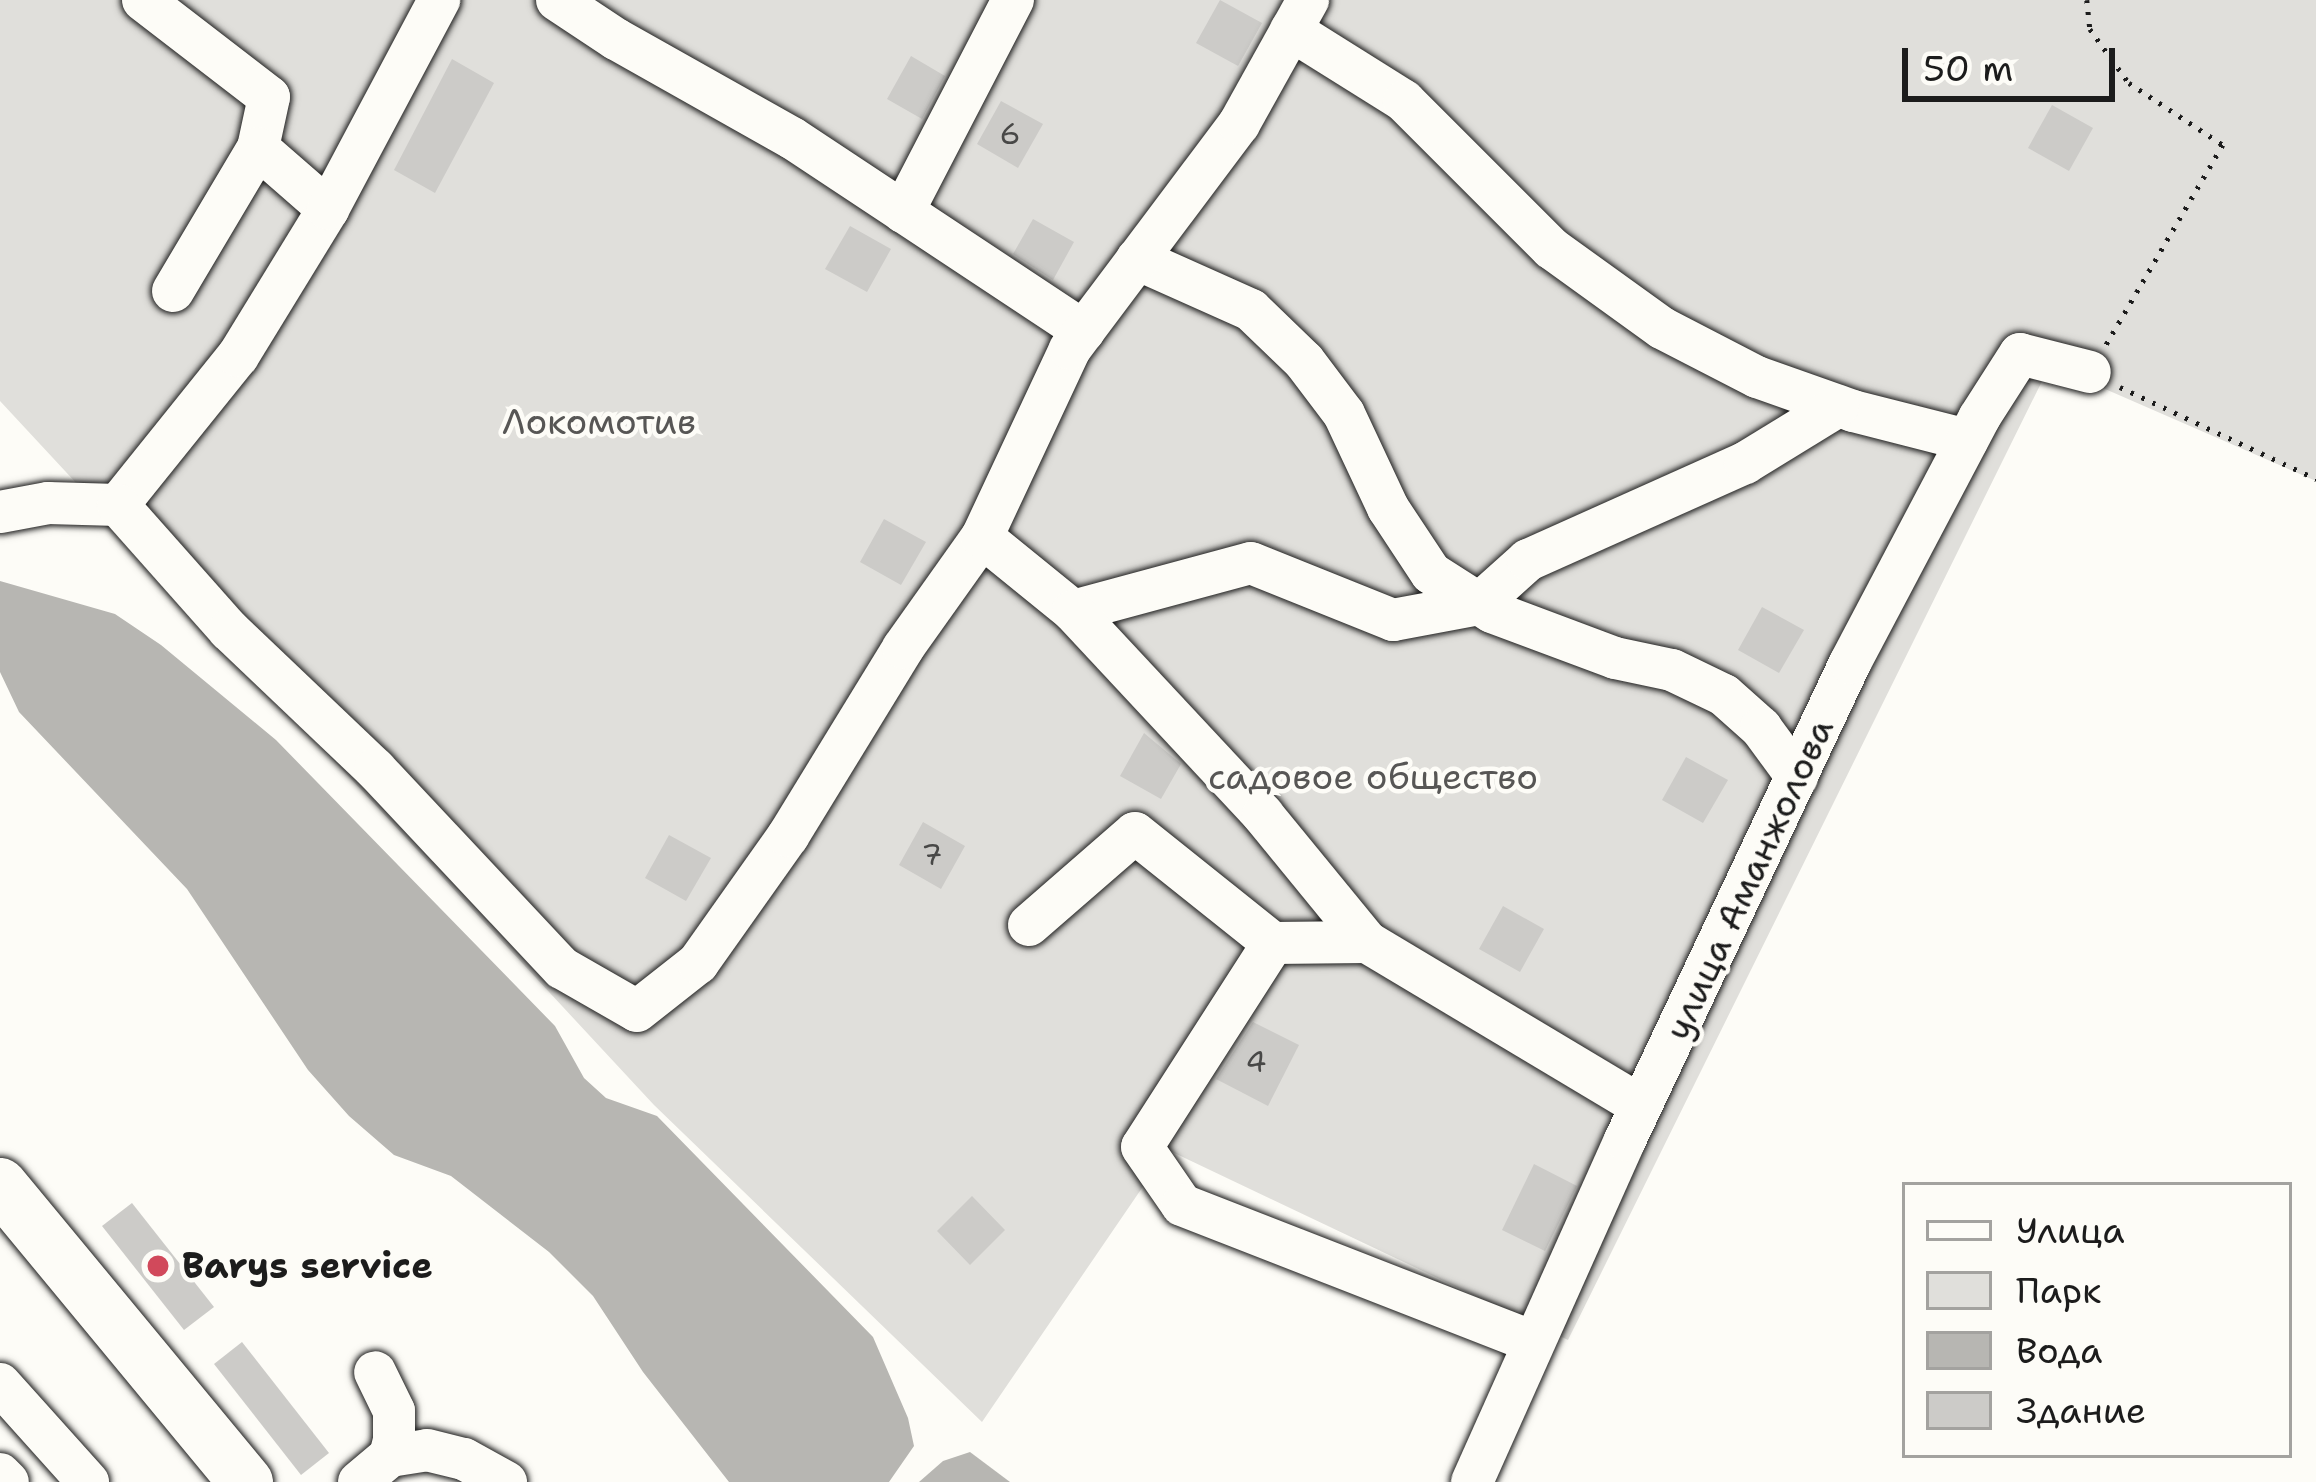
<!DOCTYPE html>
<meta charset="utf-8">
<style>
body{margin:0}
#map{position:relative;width:2316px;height:1482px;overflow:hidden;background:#fdfcf7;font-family:"Shantell Sans",sans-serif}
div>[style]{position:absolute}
.green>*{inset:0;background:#e0dfdb}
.water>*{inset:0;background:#b7b6b2}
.building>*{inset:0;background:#cccbc8}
.path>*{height:4.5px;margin-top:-2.25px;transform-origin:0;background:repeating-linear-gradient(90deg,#1c1c1c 0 3px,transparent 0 12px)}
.roads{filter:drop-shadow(0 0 3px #1c1c1c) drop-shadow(0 0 3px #1c1c1c)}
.minor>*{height:42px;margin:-21px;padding:0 21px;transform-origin:21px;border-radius:21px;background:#fdfcf7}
.major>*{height:54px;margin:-27px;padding:0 27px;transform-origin:27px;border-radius:27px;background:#fdfcf7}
.dots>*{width:33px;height:33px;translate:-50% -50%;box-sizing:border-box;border:6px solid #fdfcf7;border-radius:50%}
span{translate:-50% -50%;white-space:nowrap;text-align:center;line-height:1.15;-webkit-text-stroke:9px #fdfcf7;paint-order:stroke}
.number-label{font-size:30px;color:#484847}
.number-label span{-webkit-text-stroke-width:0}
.park-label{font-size:36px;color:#575655}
.street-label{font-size:36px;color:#1c1c1c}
.poi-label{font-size:36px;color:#1c1c1c;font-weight:700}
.left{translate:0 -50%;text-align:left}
.legend{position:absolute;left:1902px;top:1182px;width:390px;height:276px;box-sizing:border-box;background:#fdfcf7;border:3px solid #a3a29f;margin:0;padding:15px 21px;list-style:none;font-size:36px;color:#1c1c1c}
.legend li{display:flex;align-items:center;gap:24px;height:60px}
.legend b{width:60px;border:3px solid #a3a29f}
.scale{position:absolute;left:1902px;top:48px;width:213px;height:54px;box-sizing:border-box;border:6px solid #1c1c1c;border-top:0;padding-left:15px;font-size:36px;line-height:42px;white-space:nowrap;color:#1c1c1c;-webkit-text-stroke:9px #fdfcf7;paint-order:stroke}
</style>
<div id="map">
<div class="green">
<div style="clip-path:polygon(0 0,2316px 0,2316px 481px,2050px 365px,1568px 1340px,1168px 1150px,982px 1422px,654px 1105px,0 401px)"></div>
</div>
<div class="water">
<div style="clip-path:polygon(0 581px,115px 614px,161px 645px,276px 740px,555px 1026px,584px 1078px,606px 1098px,657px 1116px,873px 1337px,908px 1418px,914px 1446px,889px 1482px,729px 1482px,643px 1372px,593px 1296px,549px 1252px,451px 1176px,394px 1155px,349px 1116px,308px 1070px,187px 889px,19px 712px,0 672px)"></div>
<div style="clip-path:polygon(970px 1452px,1010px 1482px,919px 1482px,943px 1461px)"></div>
</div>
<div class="building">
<div style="clip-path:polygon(1220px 0,1262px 23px,1238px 66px,1196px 43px)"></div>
<div style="clip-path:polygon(911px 56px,945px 76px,922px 119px,887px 99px)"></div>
<div style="clip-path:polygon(452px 59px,494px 83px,435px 193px,394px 170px)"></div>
<div style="clip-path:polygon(1001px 101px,1043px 124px,1018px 168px,977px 144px)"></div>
<div style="clip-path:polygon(2052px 105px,2093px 128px,2069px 171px,2028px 148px)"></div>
<div style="clip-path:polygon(1033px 219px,1074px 242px,1053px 280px,1013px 254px)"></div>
<div style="clip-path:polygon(850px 226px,891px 249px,867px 292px,825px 269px)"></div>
<div style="clip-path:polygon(884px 519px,926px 542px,901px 585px,860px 562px)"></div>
<div style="clip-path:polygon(1762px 607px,1804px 630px,1779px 673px,1738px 650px)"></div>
<div style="clip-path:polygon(1144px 733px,1181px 764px,1161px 799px,1120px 776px)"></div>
<div style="clip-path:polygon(1686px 757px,1728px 780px,1703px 823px,1662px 800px)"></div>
<div style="clip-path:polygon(923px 822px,965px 846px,941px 889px,899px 865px)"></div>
<div style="clip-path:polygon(669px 835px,711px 858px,686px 901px,645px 878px)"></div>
<div style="clip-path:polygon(1503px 906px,1544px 929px,1520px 972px,1479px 949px)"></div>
<div style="clip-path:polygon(1253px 1022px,1299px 1045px,1268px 1106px,1216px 1079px)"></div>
<div style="clip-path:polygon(1534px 1164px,1577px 1186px,1545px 1251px,1502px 1230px)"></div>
<div style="clip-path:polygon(972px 1196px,1005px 1230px,970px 1265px,937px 1231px)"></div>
<div style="clip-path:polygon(132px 1203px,214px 1307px,184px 1330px,102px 1226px)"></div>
<div style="clip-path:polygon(242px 1342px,329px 1453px,301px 1475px,214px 1364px)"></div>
</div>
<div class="path">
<div style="left:2087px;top:0;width:29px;rotate:84deg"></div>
<div style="left:2090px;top:29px;width:67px;rotate:54.2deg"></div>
<div style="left:2129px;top:83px;width:113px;rotate:33.4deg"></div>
<div style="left:2223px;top:145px;width:232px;rotate:120.3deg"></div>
<div style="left:2120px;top:387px;width:217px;rotate:25.1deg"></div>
</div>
<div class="roads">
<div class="minor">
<div style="left:143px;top:0;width:159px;rotate:37.6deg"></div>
<div style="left:269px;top:97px;width:52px;rotate:102.2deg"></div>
<div style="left:258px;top:148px;width:93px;rotate:41.1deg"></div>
<div style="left:557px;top:0;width:71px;rotate:33.5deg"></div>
<div style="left:616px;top:39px;width:202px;rotate:29.4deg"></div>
<div style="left:792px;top:138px;width:350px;rotate:33.5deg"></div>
<div style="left:1291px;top:30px;width:133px;rotate:32.1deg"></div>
<div style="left:1404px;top:101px;width:208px;rotate:45deg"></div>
<div style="left:1551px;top:248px;width:137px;rotate:35.8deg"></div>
<div style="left:1662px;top:328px;width:107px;rotate:27.3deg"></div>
<div style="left:1757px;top:377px;width:102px;rotate:19.5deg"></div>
<div style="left:1853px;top:411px;width:118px;rotate:14.3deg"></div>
<div style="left:903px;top:212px;width:239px;rotate:-62.6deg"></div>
<div style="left:1137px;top:259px;width:125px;rotate:24.1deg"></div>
<div style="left:1251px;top:310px;width:74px;rotate:43.9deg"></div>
<div style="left:1304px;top:361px;width:66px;rotate:53deg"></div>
<div style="left:1344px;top:414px;width:104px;rotate:64.9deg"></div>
<div style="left:1388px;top:508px;width:78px;rotate:56.5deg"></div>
<div style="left:1431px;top:573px;width:72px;rotate:32.6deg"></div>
<div style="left:1492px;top:612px;width:131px;rotate:20.5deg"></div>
<div style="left:1615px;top:658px;width:58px;rotate:11.9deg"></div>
<div style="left:1672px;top:670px;width:58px;rotate:25.7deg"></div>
<div style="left:1724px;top:695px;width:50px;rotate:41.7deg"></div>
<div style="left:1761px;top:728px;width:61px;rotate:53.7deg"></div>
<div style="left:173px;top:291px;width:166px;rotate:-59.3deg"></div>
<div style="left:118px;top:505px;width:191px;rotate:-51.2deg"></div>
<div style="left:238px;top:356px;width:172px;rotate:-58.5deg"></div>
<div style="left:328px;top:209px;width:237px;rotate:-62deg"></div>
<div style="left:0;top:512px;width:49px;rotate:-10.6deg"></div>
<div style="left:48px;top:503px;width:70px;rotate:1.6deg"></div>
<div style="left:118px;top:505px;width:167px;rotate:48.4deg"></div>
<div style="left:229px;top:630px;width:202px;rotate:43.6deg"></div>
<div style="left:375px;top:769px;width:273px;rotate:46.8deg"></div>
<div style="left:562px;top:968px;width:86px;rotate:29.8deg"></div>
<div style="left:637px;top:1011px;width:78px;rotate:-38.2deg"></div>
<div style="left:698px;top:963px;width:156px;rotate:-54.7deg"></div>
<div style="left:788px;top:836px;width:220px;rotate:-58.5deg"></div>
<div style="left:903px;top:648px;width:136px;rotate:-54.6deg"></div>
<div style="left:982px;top:537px;width:208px;rotate:-64.9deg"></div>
<div style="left:1070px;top:349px;width:281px;rotate:-53.1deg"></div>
<div style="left:1239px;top:124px;width:142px;rotate:-60.9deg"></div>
<div style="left:982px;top:537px;width:117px;rotate:39.1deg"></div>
<div style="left:1073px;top:611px;width:184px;rotate:-15.1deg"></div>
<div style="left:1251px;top:563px;width:153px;rotate:21.9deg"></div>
<div style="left:1393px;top:620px;width:87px;rotate:-10.5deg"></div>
<div style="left:1479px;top:604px;width:66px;rotate:-41.9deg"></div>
<div style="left:1528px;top:560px;width:238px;rotate:-24.1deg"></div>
<div style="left:1745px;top:463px;width:109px;rotate:-31.5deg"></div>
<div style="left:1073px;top:611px;width:279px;rotate:47deg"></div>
<div style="left:1263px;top:815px;width:164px;rotate:50.7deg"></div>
<div style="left:1367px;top:942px;width:319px;rotate:30.9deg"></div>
<div style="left:1029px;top:925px;width:140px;rotate:-41deg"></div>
<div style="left:1135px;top:833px;width:176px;rotate:38.6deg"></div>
<div style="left:1367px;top:942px;width:94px;rotate:179.4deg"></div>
<div style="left:1273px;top:943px;width:242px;rotate:122.7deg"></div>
<div style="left:1142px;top:1147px;width:70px;rotate:55.4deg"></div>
<div style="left:1182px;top:1205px;width:377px;rotate:21.3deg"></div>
<div style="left:0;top:1384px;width:132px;rotate:48.1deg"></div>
<div style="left:390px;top:1456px;width:37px;rotate:-9deg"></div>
<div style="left:427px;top:1450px;width:38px;rotate:14deg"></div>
<div style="left:464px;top:1459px;width:48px;rotate:28.7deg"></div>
<div style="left:0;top:1474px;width:11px;rotate:45deg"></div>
<div style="left:359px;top:1482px;width:40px;rotate:-40deg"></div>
<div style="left:390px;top:1456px;width:16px;rotate:-76deg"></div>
<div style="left:394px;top:1440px;width:29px;rotate:-90deg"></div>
<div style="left:394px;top:1411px;width:43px;rotate:-116deg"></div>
<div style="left:1472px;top:1482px;width:375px;rotate:-65.9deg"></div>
<div style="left:1625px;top:1140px;width:527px;rotate:-64.75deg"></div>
<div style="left:1850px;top:663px;width:277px;rotate:-62.2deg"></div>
<div style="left:1979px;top:418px;width:76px;rotate:-57.4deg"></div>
<div style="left:2020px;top:354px;width:72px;rotate:14.4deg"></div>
</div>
<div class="major">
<div style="left:0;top:1185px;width:386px;rotate:50.4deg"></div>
</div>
</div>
<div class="dots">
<div style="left:158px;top:1266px;background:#d1495b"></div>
</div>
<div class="number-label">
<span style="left:1010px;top:134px">6</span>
<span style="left:932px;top:855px">7</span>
<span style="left:1256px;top:1062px">4</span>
</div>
<div class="park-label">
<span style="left:599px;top:422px">Локомотив</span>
<span style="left:1373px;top:777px">садовое общество</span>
</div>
<div class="street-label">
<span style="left:1749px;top:879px;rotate:-65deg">улица Аманжолова</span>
</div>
<div class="poi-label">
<span class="left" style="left:182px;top:1266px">Barys service</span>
</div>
<ul class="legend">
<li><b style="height:15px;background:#fdfcf7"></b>Улица</li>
<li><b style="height:33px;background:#e0dfdb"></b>Парк</li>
<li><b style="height:33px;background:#b7b6b2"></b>Вода</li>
<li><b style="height:33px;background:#cccbc8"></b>Здание</li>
</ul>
<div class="scale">50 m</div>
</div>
